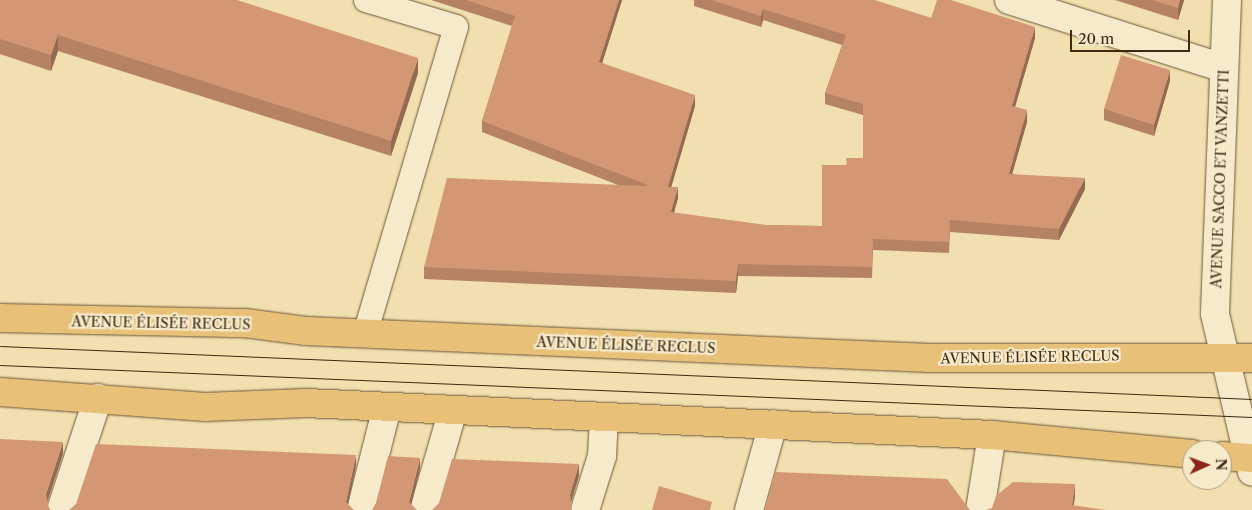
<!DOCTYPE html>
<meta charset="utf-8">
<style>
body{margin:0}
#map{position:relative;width:1252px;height:510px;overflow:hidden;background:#f1dfaf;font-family:"Libre Caslon Text",serif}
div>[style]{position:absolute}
.roads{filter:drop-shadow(0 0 1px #6c5638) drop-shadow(0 0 1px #6c5638)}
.service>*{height:24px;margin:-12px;padding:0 12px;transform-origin:12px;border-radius:12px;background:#f6eacb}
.minor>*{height:28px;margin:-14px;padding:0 14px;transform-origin:14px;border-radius:14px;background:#f6eacb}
.primary>*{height:28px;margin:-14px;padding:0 14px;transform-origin:14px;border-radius:14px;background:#e8c078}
.tram>*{height:1px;margin:-0.5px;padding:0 0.5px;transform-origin:0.5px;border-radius:0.5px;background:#3f2910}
.wall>*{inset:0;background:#b58264}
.shaded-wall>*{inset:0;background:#946a51}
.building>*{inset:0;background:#d39774}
span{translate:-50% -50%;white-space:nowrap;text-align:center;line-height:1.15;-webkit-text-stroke:4.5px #f6eacb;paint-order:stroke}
.street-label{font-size:14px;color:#3f2910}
.north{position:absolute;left:1182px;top:440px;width:50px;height:50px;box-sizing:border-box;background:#f6eacb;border:1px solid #ad9d80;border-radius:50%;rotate:88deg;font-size:14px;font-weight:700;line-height:20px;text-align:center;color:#3f2910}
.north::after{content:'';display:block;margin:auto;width:18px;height:22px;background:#8f2418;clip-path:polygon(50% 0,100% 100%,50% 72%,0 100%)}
.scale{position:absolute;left:1070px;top:30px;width:120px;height:22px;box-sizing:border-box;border:2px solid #3f2910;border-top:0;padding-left:6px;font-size:15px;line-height:18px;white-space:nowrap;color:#3f2910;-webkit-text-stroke:4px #f6eacb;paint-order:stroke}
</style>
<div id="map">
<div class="roads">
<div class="service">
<div style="left:365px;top:334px;width:320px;rotate:-73.5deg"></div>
<div style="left:456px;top:27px;width:94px;rotate:-163.3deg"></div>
</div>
<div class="minor">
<div style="left:1009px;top:0;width:225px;rotate:17.6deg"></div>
<div style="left:1227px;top:0;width:314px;rotate:92.2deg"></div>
<div style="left:1215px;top:314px;width:162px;rotate:76.8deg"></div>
<div style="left:61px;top:510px;width:118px;rotate:-71.7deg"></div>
<div style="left:361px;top:510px;width:106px;rotate:-75.8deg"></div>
<div style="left:424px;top:510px;width:104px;rotate:-73.8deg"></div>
<div style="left:585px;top:510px;width:57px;rotate:-72.5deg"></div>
<div style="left:602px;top:456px;width:37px;rotate:-87deg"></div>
<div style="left:749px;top:510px;width:89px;rotate:-74.4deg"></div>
<div style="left:980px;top:510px;width:76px;rotate:-80.9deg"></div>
</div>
<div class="primary">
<div style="left:0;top:318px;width:245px;rotate:1.2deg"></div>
<div style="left:245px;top:323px;width:62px;rotate:7.5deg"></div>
<div style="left:306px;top:331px;width:624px;rotate:2.48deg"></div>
<div style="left:929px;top:358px;width:323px"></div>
<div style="left:0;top:392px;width:206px;rotate:4.2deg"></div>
<div style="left:205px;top:407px;width:101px;rotate:-2.3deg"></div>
<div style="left:306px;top:403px;width:687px;rotate:2.67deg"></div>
<div style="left:992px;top:435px;width:201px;rotate:5.4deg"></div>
<div style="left:1222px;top:456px;width:30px;rotate:4deg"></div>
</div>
</div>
<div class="tram">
<div style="left:0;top:346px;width:1253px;rotate:2.42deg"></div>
<div style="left:0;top:365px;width:1253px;rotate:2.38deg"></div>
</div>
<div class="wall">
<div style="clip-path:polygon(0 0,418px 73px,391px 156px,58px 51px,51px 71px,0 54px)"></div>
<div style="clip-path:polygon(431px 0,622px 0,602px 63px,695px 106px,671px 187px,678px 198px,674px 213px,765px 225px,822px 226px,846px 165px,863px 158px,863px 115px,825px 104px,825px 93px,842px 45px,763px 20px,761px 27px,694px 6px,694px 0,874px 0,931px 18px,1035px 38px,1015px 107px,1027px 122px,1012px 174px,1085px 189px,1059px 240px,950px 232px,949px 253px,873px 250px,872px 278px,738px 276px,736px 293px,424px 279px,424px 267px,618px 185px,482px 132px,482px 121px,512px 26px)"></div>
<div style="clip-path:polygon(1115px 0,1184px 0,1178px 20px)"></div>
<div style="clip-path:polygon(1170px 81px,1154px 136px,1104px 120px,1104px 109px)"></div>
</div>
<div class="shaded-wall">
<div style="clip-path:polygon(619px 0,622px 0,599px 73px,599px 62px)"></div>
<div style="clip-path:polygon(1180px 0,1184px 0,1178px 20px,1178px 8px)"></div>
<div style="clip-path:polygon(763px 9px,763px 20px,761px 27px,761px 16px)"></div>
<div style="clip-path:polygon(1035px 27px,1035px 38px,1012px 117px,1012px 106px)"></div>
<div style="clip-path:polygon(58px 35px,58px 51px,51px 71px,51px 55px)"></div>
<div style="clip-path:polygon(418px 58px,418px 73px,391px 156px,391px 141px)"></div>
<div style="clip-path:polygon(1170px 70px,1170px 81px,1154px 136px,1154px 125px)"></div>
<div style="clip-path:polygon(695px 95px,695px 106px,668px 198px,668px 187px)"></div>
<div style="clip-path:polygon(1027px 110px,1027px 122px,1009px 185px,1009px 174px)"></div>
<div style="clip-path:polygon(1085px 178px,1085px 189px,1059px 240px,1059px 229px)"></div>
<div style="clip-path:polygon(678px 187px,678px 198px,671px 223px,671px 212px)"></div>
<div style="clip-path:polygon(738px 264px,738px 276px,736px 293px,736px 281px)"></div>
<div style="clip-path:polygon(63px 442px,63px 454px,46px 506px,46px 494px)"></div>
<div style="clip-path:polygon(356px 455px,356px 466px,347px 510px,346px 502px)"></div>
<div style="clip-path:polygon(420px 458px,420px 469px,410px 510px,409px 502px)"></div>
<div style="clip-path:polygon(579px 464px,579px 476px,570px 506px,570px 494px)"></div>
<div style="clip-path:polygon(1075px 484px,1075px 497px,1073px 510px,1072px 505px)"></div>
</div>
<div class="building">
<div style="clip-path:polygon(0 0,237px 0,418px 58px,391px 141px,58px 35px,51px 55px,0 39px)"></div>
<div style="clip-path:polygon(466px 0,619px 0,599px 62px,695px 95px,668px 187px,678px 187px,671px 212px,765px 225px,822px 226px,822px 165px,847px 165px,846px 158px,863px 158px,863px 104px,825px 93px,846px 35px,763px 9px,761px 16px,711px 0,874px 0,931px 18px,937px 0,951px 0,1035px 27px,1012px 106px,1027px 110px,1009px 174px,1085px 178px,1059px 229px,950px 220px,949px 242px,873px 239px,872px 267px,738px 264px,736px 281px,424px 267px,447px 178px,650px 186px,482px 121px,515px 16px)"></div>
<div style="clip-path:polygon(1152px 0,1180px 0,1178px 8px)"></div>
<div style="clip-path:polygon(1121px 55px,1170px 70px,1154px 125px,1104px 109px)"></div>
<div style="clip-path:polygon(0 439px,63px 442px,46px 494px,49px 508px,51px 510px,0 510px)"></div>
<div style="clip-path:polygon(96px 444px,356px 455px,346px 502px,354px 510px,69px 510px,76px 504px)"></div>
<div style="clip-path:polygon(388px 456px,420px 458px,409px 502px,417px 510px,371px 510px,372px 510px,376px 503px)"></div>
<div style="clip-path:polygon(452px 459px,579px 464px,570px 494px,572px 510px,432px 510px,439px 503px)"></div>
<div style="clip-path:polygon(775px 472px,947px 479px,970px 510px,765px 510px)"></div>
<div style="clip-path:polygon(1013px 482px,1075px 484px,1072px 505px,1106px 510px,986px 510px,992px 508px,996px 496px)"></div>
<div style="clip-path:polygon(659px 486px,712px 502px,710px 510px,652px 510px)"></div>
</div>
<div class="street-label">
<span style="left:1220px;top:179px;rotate:-88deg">AVENUE SACCO ET VANZETTI</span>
<span style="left:161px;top:323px;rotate:1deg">AVENUE ÉLISÉE RECLUS</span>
<span style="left:626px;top:345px;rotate:2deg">AVENUE ÉLISÉE RECLUS</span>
<span style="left:1030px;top:357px;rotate:-1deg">AVENUE ÉLISÉE RECLUS</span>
</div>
<div class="north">N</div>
<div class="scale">20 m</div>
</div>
